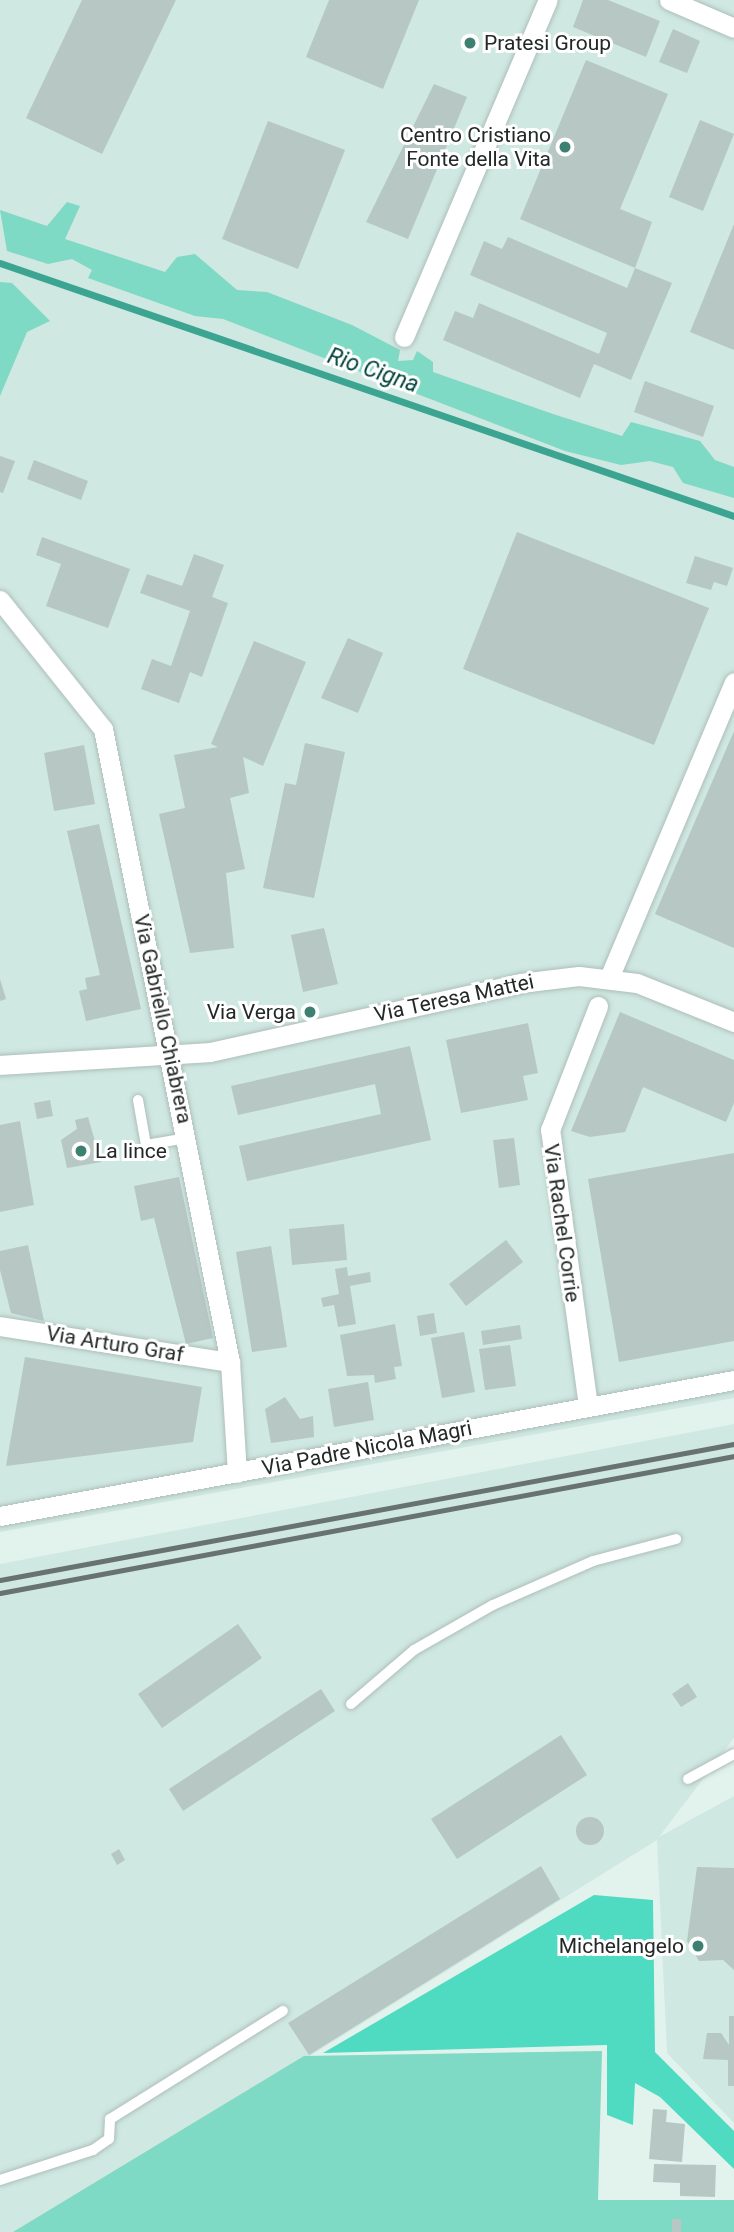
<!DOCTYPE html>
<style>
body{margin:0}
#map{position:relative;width:734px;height:2232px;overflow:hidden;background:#e2f3ee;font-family:Roboto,sans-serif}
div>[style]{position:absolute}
.built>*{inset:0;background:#cfe8e1}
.green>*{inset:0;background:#7ed9c5}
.forest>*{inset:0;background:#4edbc1}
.stream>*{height:7px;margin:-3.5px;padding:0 3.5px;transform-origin:3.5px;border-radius:3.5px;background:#3ba592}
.building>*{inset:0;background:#b7c7c3}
.round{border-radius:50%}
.roads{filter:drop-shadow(0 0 2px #aebeba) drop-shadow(0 0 2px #aebeba)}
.lane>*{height:10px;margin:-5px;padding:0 5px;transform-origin:5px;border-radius:5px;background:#fff}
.street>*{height:19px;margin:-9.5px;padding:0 9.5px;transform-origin:9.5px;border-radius:9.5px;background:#fff}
.rail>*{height:5px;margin:-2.5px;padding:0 2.5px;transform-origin:2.5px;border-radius:2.5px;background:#68726f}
.dots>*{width:19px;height:19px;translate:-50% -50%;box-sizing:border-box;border:4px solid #fff;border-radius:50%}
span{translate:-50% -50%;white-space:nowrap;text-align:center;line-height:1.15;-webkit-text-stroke:6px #fff;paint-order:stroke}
.poi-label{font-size:21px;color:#232927}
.left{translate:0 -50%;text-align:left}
.right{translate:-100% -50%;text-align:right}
.street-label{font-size:21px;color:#232927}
.water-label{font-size:23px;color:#04453b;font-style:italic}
</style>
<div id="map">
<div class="built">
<div style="clip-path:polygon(0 0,734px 0,734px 1398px,0 1532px)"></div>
<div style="clip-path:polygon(734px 1424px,734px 1738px,659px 1837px,734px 1796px,734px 2123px,667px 2053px,657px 1840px,27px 2232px,0 2232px,0 1564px)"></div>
</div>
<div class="green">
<div style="clip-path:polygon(67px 202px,80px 206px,65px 239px,165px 272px,177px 257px,195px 254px,237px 290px,267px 292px,352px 325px,400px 350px,398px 361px,413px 360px,417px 351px,433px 362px,433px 372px,553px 414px,622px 436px,631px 422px,700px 441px,715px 460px,734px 467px,734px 498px,683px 483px,673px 467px,650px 461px,621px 465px,565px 451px,223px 319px,195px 316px,88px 278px,92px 270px,72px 259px,48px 264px,7px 251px,0 210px,47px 226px)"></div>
<div style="clip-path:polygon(0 282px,12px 283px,50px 321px,27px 332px,0 396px)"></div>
<div style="clip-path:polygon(602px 2051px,598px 2200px,734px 2200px,734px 2232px,13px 2232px,304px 2056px)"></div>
</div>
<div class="forest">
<div style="clip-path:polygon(594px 1895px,653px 1900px,655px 2052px,734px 2131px,734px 2169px,660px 2097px,635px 2083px,633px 2125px,607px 2115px,607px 2045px,323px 2053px)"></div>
</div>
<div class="stream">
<div style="left:0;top:263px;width:776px;rotate:19.02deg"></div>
</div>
<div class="building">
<div style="clip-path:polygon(82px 0,176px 0,102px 154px,26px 118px)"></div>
<div style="clip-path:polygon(329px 0,419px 0,383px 89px,306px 57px)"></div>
<div style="clip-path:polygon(583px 0,608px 0,660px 21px,646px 57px,573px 27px)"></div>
<div style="clip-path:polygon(673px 29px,700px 41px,687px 73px,659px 62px)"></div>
<div style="clip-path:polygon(586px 60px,668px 94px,620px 209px,652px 222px,635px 268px,520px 219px)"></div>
<div style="clip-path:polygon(434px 84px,467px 97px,408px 239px,366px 222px)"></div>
<div style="clip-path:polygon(700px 120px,734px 134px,703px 211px,669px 197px)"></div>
<div style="clip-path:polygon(268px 121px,345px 150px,298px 269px,222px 239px)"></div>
<div style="clip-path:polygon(734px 224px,734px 350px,690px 332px)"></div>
<div style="clip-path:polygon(508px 237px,627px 288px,635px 268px,672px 283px,631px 380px,594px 364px,580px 398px,443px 340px,455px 311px,473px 318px,479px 303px,599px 354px,607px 333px,470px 275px,484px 241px,502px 249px)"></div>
<div style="clip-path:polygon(645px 381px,714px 406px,703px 437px,634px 412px)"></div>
<div style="clip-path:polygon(0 456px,15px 461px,3px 493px,0 492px)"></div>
<div style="clip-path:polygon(34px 460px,88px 481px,81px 500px,27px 479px)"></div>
<div style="clip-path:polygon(517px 532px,709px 608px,654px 745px,463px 669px)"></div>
<div style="clip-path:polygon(42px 537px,130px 569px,108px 628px,46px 606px,61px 564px,36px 555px)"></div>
<div style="clip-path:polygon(194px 554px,224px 565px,212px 597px,228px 603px,202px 677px,190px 672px,179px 703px,141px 689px,152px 659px,171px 666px,190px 611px,140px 593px,147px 574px,182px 586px)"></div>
<div style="clip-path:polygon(695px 556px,733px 568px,727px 586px,714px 582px,711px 590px,686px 583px)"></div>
<div style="clip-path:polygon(348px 638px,383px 653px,358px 713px,321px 698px)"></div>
<div style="clip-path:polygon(254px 641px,306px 662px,263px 766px,243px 757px,249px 793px,230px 798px,245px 869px,226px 873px,234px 948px,190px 953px,159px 814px,185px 808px,174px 755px,218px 747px,211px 744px)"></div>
<div style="clip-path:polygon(734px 731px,734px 948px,655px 914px)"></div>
<div style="clip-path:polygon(305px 743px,345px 752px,314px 898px,263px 888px,285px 783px,296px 785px)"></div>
<div style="clip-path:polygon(84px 745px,95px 804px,54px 811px,44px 753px)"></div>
<div style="clip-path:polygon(99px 824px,141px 1009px,86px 1021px,79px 991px,87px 989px,85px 978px,100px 975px,67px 831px)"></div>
<div style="clip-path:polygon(324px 928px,338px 984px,303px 992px,291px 935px)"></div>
<div style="clip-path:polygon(0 979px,6px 999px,0 1001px)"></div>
<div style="clip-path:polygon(620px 1012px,734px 1060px,734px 1103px,726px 1122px,643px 1087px,625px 1132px,590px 1137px,571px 1131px)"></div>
<div style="clip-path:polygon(528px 1023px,538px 1073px,523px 1076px,528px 1100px,461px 1113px,446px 1040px)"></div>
<div style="clip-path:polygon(410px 1046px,431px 1140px,247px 1181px,239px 1146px,381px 1114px,375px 1084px,238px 1115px,231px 1086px)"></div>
<div style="clip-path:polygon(50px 1100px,53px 1116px,37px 1119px,34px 1103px)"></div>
<div style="clip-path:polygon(88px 1117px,101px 1162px,67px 1168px,61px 1140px,77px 1129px,75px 1120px)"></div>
<div style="clip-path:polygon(20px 1121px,34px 1205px,0 1212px,0 1125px)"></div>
<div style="clip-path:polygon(514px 1138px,520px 1185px,499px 1188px,493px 1140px)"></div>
<div style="clip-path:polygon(734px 1153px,734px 1341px,619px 1362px,588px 1179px)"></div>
<div style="clip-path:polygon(179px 1177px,213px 1338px,186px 1344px,154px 1218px,141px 1221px,134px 1186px)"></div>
<div style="clip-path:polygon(344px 1224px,347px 1260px,292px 1265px,289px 1229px)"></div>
<div style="clip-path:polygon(506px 1240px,523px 1262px,466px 1306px,449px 1284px)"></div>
<div style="clip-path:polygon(28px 1245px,44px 1321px,11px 1313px,0 1270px,0 1251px)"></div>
<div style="clip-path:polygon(271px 1246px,287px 1347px,252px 1352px,236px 1252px)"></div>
<div style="clip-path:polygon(347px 1267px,348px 1276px,370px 1272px,371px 1282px,350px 1286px,356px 1324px,338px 1327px,334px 1305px,323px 1307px,321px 1298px,339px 1294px,335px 1269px)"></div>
<div style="clip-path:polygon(434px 1313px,437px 1333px,420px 1336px,417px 1316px)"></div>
<div style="clip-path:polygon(395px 1324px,402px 1366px,394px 1367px,396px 1379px,375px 1383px,374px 1375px,347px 1376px,340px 1335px)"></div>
<div style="clip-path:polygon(520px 1325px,522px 1339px,483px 1345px,481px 1331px)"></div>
<div style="clip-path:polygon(464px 1332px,475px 1392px,442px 1398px,431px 1338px)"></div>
<div style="clip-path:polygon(510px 1345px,516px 1386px,485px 1390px,479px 1349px)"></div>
<div style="clip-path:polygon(25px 1357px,202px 1387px,193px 1442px,6px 1466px)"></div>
<div style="clip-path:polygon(368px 1382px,374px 1420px,334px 1427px,328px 1389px)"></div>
<div style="clip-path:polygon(285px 1397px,300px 1419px,313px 1416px,314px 1437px,271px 1443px,265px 1409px)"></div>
<div style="clip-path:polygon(238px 1624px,262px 1658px,162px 1728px,138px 1694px)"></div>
<div style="clip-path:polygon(688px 1683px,697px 1697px,681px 1707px,672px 1694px)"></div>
<div style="clip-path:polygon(321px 1689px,335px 1711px,183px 1811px,169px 1789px)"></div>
<div style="clip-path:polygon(561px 1735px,587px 1775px,457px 1859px,431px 1819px)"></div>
<div class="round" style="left:576px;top:1817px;width:28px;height:28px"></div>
<div style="clip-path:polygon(119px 1849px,125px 1860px,117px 1865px,111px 1854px)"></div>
<div style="clip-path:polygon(541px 1866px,560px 1899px,309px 2055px,288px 2023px)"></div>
<div style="clip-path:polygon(697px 1867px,734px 1868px,734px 1970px,723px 1960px,699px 1961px,687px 1941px)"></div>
<div style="clip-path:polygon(729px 2016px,734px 2016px,734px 2086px,728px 2086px,728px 2060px,703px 2059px,707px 2033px,721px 2033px,729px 2045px)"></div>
<div style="clip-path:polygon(653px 2109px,667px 2110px,666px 2122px,685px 2124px,682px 2162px,649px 2159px)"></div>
<div style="clip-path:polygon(654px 2164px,716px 2165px,715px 2197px,680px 2196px,680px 2183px,653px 2182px)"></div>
<div style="clip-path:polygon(672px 2219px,681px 2219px,681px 2232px,672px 2232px)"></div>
</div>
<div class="roads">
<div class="lane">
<div style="left:138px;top:1100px;width:46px;rotate:79.9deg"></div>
<div style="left:146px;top:1145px;width:42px;rotate:-9.7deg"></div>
<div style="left:351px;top:1704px;width:83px;rotate:-40.6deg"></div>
<div style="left:414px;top:1650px;width:91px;rotate:-29.7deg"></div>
<div style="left:493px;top:1605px;width:109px;rotate:-23.7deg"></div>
<div style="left:593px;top:1561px;width:86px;rotate:-14.8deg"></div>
<div style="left:688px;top:1779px;width:52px;rotate:-28.5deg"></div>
<div style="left:0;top:2180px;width:98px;rotate:-17.9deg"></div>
<div style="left:93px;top:2150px;width:19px;rotate:-35deg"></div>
<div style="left:109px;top:2139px;width:20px;rotate:-87deg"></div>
<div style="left:110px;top:2119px;width:204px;rotate:-32deg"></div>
</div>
<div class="street">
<div style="left:669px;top:0;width:71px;rotate:23.3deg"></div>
<div style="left:404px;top:337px;width:366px;rotate:-66.9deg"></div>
<div style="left:0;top:600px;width:165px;rotate:51.4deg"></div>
<div style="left:103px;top:729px;width:646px;rotate:78.66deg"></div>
<div style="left:230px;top:1362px;width:111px;rotate:86.4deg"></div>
<div style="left:609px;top:978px;width:321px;rotate:-67.1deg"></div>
<div style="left:0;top:1065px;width:210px;rotate:-3.5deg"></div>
<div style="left:210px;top:1052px;width:318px;rotate:-12.5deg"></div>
<div style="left:520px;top:983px;width:59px;rotate:-6.8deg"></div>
<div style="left:579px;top:976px;width:58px;rotate:6.9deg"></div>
<div style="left:637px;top:983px;width:105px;rotate:21.9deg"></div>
<div style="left:0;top:1326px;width:233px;rotate:8.9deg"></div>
<div style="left:588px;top:1406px;width:279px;rotate:-97.8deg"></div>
<div style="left:550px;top:1130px;width:133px;rotate:-68.8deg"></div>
<div style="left:0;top:1516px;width:746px;rotate:-10.5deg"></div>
</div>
</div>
<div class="rail">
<div style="left:0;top:1580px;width:746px;rotate:-10.5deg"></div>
<div style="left:0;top:1593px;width:747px;rotate:-10.57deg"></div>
</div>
<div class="dots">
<div style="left:470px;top:43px;background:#3d8072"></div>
<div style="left:565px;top:147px;background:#3d8072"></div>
<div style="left:310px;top:1012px;background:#3d8072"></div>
<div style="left:81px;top:1151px;background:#3d8072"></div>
<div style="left:698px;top:1946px;background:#3d8072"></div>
</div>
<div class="poi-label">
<span class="left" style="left:484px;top:43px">Pratesi Group</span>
<span class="right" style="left:551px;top:147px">Centro Cristiano<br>Fonte della Vita</span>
<span class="right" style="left:296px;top:1012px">Via Verga</span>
<span class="left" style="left:95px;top:1151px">La lince</span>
<span class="right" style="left:684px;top:1946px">Michelangelo</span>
</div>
<div class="street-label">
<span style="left:454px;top:998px;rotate:-12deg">Via Teresa Mattei</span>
<span style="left:163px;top:1019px;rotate:78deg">Via Gabriello Chiabrera</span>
<span style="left:562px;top:1223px;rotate:82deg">Via Rachel Corrie</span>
<span style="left:115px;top:1344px;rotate:9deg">Via Arturo Graf</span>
<span style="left:367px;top:1448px;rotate:-11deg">Via Padre Nicola Magri</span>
</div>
<div class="water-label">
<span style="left:373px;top:371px;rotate:19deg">Rio Cigna</span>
</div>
</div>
